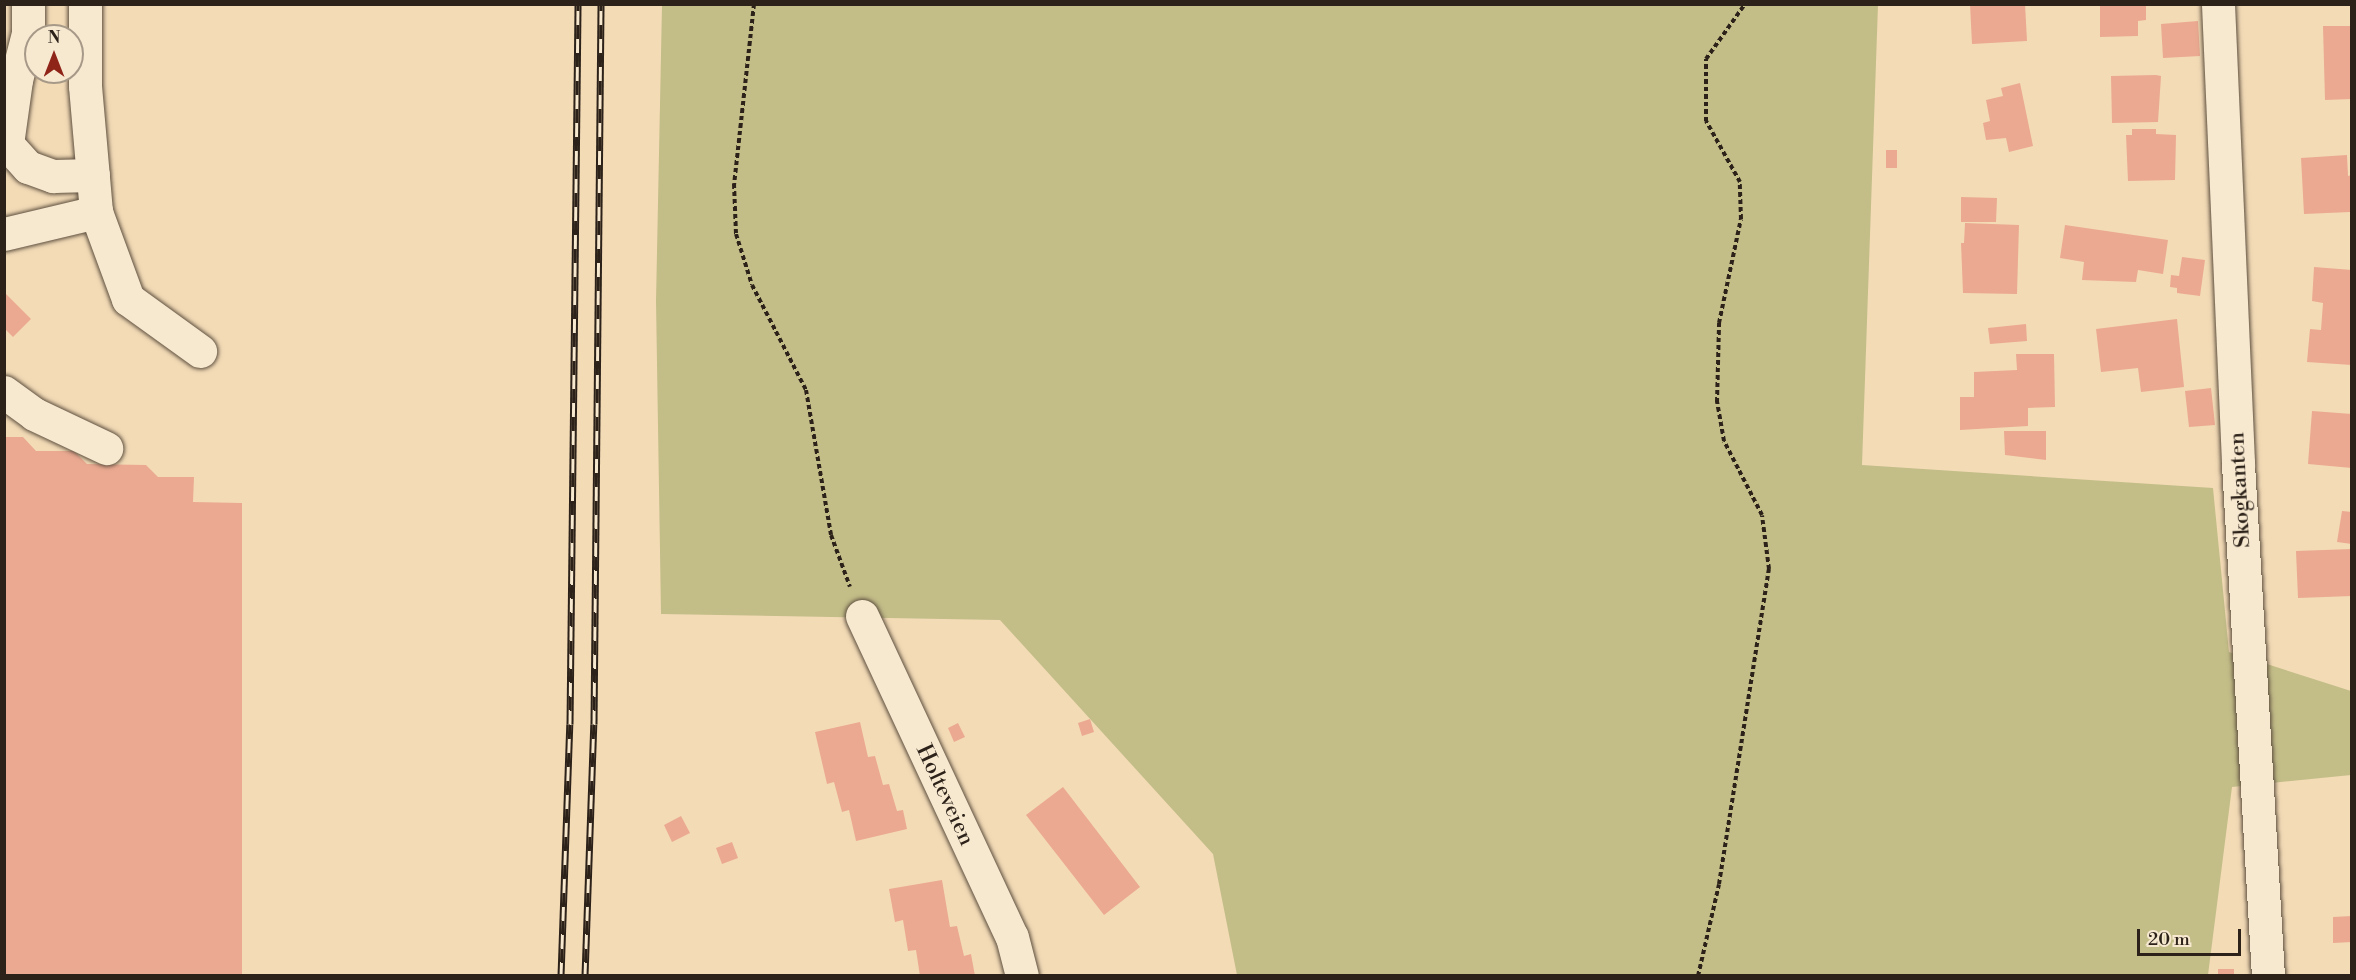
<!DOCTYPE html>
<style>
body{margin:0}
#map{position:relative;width:2356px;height:980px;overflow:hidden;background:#f3dbb6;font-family:"Libre Bodoni",serif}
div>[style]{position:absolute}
.green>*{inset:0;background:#c3bd88}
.building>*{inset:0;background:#eba991}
.path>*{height:4px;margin-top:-2px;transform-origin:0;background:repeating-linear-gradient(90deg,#2c2219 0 4.5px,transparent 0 7.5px)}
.roads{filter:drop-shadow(0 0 2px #5e5040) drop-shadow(0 0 2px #5e5040)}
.minor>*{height:33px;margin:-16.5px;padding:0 16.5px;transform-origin:16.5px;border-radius:16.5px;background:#f7e8d0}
.rail>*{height:7px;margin-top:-3.5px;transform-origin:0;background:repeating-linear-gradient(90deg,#f7e8d0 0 14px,#2c2219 0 28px);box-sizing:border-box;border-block:2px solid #2c2219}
span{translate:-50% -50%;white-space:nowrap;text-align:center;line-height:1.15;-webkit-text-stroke:4.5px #f7e8d0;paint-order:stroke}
.street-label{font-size:22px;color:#2c2219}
.frame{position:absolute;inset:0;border:6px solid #2c2219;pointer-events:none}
.north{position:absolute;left:24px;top:24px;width:60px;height:60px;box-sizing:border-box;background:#f7e8d0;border:2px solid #a69987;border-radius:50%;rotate:0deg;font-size:16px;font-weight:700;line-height:24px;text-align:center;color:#2c2219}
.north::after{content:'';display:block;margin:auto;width:21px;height:27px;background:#8f2418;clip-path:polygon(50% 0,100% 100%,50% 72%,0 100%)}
.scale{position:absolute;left:2137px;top:929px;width:104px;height:27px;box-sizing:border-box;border:3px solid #2c2219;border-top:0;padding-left:8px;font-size:18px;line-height:21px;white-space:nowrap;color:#2c2219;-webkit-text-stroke:4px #f7e8d0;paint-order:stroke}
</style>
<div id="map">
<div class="green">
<div style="clip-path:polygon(662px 5px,1878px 5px,1862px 465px,2213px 488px,2229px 652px,2351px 691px,2351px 775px,2232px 787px,2208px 975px,1237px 975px,1213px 854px,1000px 620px,661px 614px,656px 301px)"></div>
</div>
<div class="building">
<div style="clip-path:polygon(1970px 4px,2025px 4px,2027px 41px,1972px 44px)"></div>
<div style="clip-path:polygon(2100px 4px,2146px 4px,2146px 20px,2138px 21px,2138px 36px,2100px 37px)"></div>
<div style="clip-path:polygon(2198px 21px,2200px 56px,2163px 58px,2161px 24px)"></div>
<div style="clip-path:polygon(2323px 26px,2352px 26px,2352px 99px,2325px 100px)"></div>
<div style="clip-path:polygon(2156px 75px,2161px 76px,2158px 122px,2112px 123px,2111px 76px)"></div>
<div style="clip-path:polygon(2020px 83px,2033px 146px,2009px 152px,2006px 138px,1986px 140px,1983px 123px,1990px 121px,1986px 100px,2003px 96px,2001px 88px)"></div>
<div style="clip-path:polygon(2132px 129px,2156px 129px,2156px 134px,2176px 135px,2175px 180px,2128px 181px,2126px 135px,2132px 135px)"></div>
<div style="clip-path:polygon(1886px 150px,1897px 150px,1897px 168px,1886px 168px)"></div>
<div style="clip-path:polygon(2347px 155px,2348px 176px,2352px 175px,2350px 212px,2304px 214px,2301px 158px)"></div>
<div style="clip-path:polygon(1961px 197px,1997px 198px,1996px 222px,1961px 222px)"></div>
<div style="clip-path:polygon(1965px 223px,2019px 225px,2017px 294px,1963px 293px,1961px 243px,1964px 243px)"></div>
<div style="clip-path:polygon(2065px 225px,2168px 240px,2163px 274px,2138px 270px,2136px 282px,2082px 280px,2084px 262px,2060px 258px)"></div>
<div style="clip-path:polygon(2182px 257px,2205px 260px,2200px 296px,2177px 293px,2177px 288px,2170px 287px,2171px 275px,2179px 276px)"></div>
<div style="clip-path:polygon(2314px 267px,2352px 270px,2352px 365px,2307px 362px,2310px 329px,2321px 330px,2323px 303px,2312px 301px)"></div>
<div style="clip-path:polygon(6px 294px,31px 319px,13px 337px,4px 328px)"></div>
<div style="clip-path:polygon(2177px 319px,2184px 387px,2141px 392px,2138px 368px,2101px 372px,2096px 329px)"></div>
<div style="clip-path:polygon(2026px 324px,2027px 341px,1990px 344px,1988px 328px)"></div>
<div style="clip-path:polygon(2016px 354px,2054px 354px,2055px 407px,2028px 408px,2028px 426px,1960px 430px,1960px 397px,1974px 397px,1974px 372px,2017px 370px)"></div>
<div style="clip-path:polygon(2211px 388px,2215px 425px,2189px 427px,2185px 391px)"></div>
<div style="clip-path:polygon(2312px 411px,2352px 414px,2352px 468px,2308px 464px)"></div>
<div style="clip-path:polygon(2004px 431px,2046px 431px,2046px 460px,2005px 455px)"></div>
<div style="clip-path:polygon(4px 437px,23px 437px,36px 451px,74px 451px,87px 464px,146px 465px,158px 477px,194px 477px,193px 502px,242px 503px,242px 976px,4px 976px)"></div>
<div style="clip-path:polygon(2342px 511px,2352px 512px,2352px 544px,2337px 542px)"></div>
<div style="clip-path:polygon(2352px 549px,2352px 596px,2298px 598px,2296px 551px)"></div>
<div style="clip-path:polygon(1090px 719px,1094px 732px,1082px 736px,1078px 723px)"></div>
<div style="clip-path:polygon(860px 722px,868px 757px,875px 756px,883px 785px,889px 784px,897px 811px,903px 810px,907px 829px,856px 841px,849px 810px,842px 812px,834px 782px,827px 784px,815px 732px)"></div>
<div style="clip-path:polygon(958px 723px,965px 737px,954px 742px,948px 728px)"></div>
<div style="clip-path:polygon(1063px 787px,1140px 887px,1104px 915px,1026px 815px)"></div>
<div style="clip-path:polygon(681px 816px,690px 833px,672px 842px,664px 825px)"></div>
<div style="clip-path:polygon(732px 842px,738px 858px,722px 864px,716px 848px)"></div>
<div style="clip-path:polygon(942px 880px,950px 927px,957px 926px,964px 956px,971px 954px,975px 976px,920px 976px,916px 950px,908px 951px,903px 920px,895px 922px,889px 889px)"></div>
<div style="clip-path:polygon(2352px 916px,2352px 942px,2333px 943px,2333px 917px)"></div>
<div style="clip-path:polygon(2218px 969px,2234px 969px,2234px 976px,2218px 976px)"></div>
</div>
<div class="path">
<div style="left:754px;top:4px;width:181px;rotate:96.3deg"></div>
<div style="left:734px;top:184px;width:50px;rotate:87.7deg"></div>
<div style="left:736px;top:234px;width:53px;rotate:72.6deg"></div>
<div style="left:752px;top:285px;width:118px;rotate:62.8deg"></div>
<div style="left:806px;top:390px;width:147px;rotate:80.2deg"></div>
<div style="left:831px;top:535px;width:55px;rotate:69.9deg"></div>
<div style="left:1698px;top:976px;width:94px;rotate:-77.1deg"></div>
<div style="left:1719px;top:884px;width:319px;rotate:-81deg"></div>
<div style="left:1769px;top:569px;width:54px;rotate:-97.4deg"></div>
<div style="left:1762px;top:515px;width:83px;rotate:-117.2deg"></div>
<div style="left:1724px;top:441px;width:40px;rotate:-100deg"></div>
<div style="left:1717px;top:402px;width:79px;rotate:-88.5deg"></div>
<div style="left:1719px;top:323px;width:106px;rotate:-78.1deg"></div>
<div style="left:1741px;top:219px;width:37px;rotate:-92deg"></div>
<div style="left:1740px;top:182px;width:70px;rotate:-119.1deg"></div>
<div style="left:1706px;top:121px;width:62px;rotate:-90deg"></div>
<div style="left:1706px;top:59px;width:67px;rotate:-54.7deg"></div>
</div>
<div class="roads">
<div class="minor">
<div style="left:28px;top:4px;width:29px;rotate:90deg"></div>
<div style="left:28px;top:33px;width:49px;rotate:104.3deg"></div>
<div style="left:16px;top:80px;width:65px;rotate:98deg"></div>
<div style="left:7px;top:144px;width:31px;rotate:48deg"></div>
<div style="left:28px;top:167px;width:27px;rotate:20deg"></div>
<div style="left:53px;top:176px;width:40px;rotate:-1.4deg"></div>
<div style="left:85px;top:4px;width:82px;rotate:90deg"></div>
<div style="left:85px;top:86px;width:126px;rotate:85deg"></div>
<div style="left:96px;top:212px;width:93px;rotate:69.8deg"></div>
<div style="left:128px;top:299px;width:89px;rotate:35.8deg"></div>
<div style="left:2218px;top:4px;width:460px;rotate:87.5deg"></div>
<div style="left:2238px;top:464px;width:513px;rotate:86.65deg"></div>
<div style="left:4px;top:234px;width:95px;rotate:-13.4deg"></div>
<div style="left:4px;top:392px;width:37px;rotate:36deg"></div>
<div style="left:34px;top:414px;width:80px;rotate:25.3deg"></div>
<div style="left:862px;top:616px;width:354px;rotate:65deg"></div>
<div style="left:1012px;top:937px;width:40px;rotate:75.6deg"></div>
</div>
</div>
<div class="rail">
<div style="left:561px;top:976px;width:252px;rotate:-88deg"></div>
<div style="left:570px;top:724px;width:720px;rotate:-89.36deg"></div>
<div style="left:585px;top:976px;width:252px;rotate:-88deg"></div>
<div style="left:594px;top:724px;width:720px;rotate:-89.44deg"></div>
</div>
<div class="street-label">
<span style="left:2240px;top:490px;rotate:-93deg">Skogkanten</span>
<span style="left:945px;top:795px;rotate:65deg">Holteveien</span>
</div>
<div class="frame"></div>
<div class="north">N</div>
<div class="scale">20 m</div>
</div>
